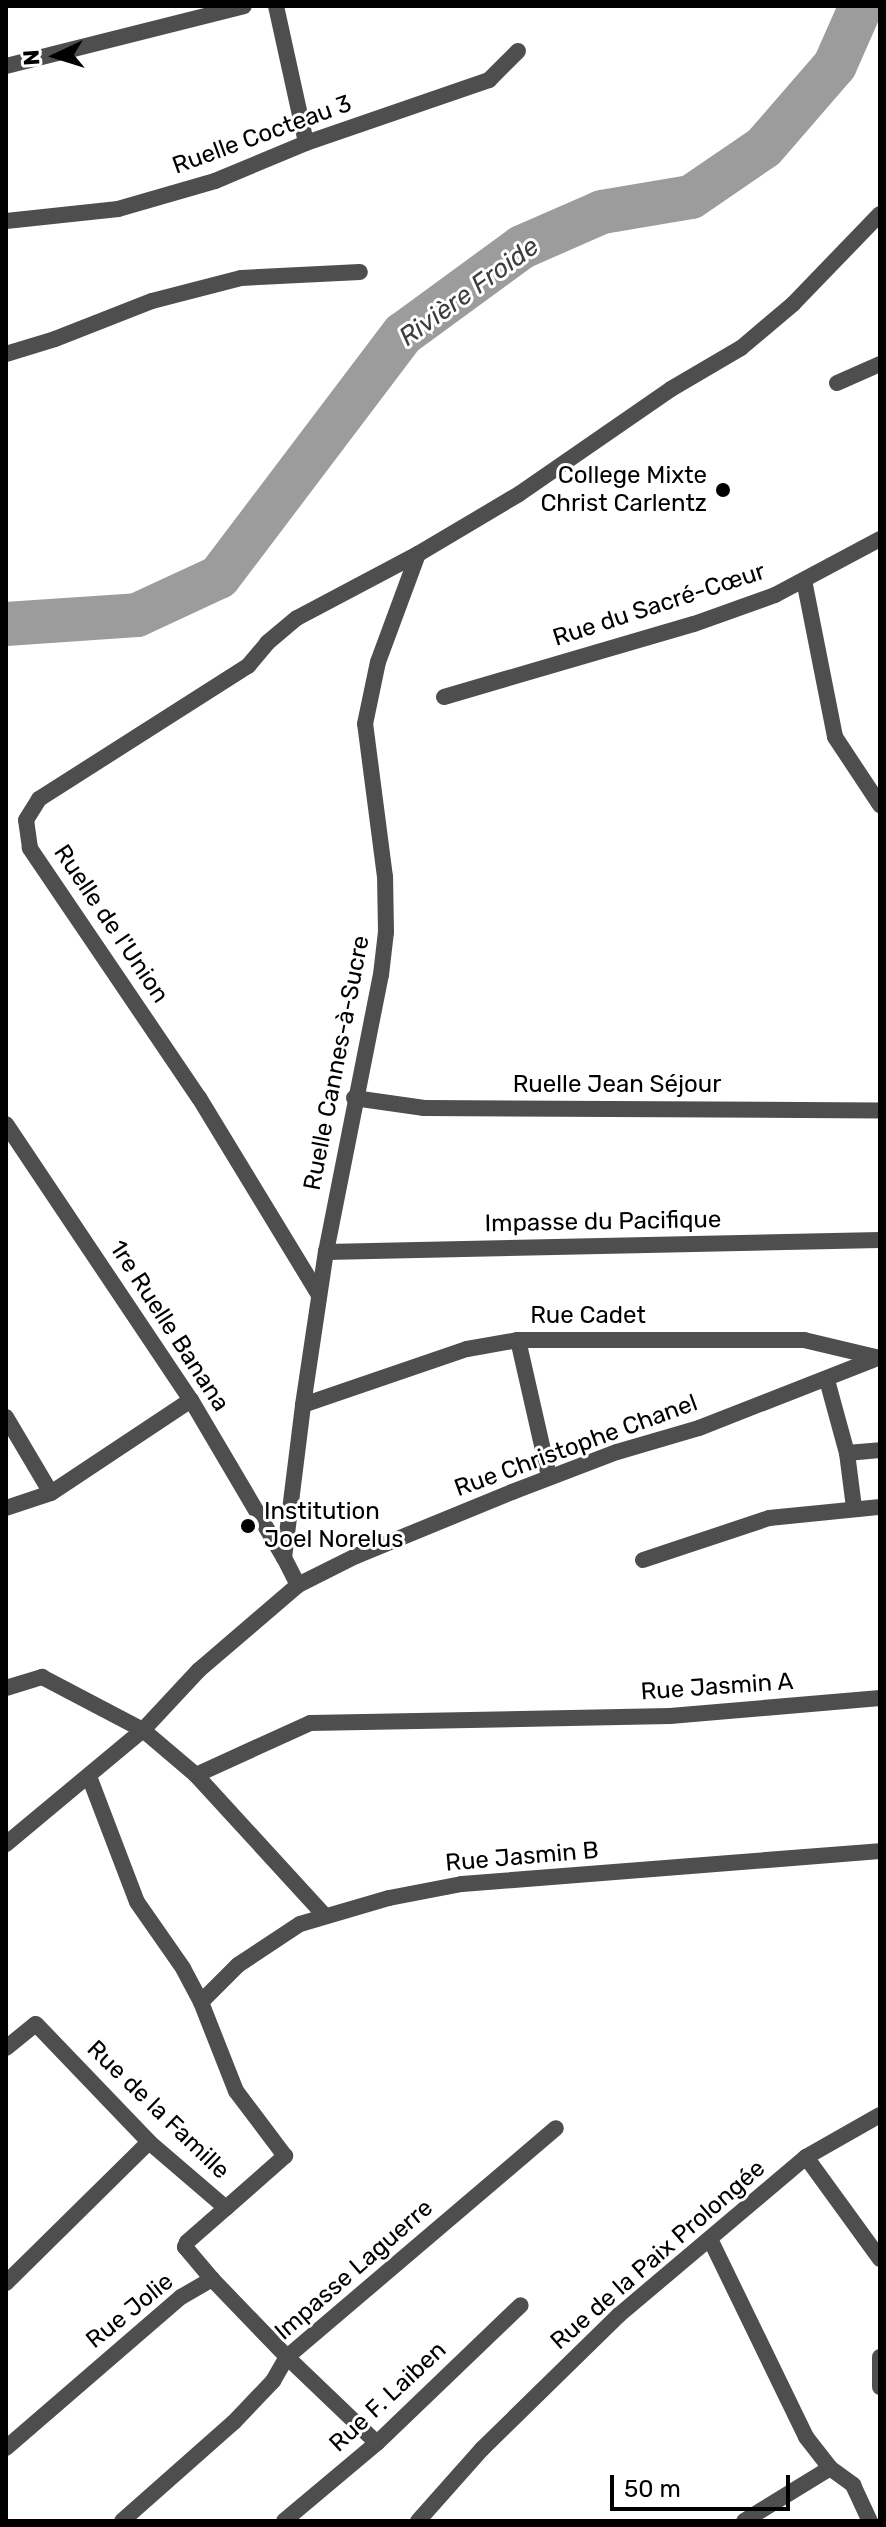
<!DOCTYPE html>
<meta charset="utf-8">
<style>
body{margin:0}
#map{position:relative;width:886px;height:2527px;overflow:hidden;background:#fff;font-family:Rubik,sans-serif}
div>[style]{position:absolute}
.river>*{height:44px;margin:-22px;padding:0 22px;transform-origin:22px;border-radius:22px;background:#9c9c9c}
.minor>*{height:16px;margin:-8px;padding:0 8px;transform-origin:8px;border-radius:8px;background:#4e4e4e}
.tertiary>*{height:16px;margin:-8px;padding:0 8px;transform-origin:8px;border-radius:8px;background:#4e4e4e}
.dots>*{width:22px;height:22px;translate:-50% -50%;box-sizing:border-box;border:4px solid #fff;border-radius:50%}
span{translate:-50% -50%;white-space:nowrap;text-align:center;line-height:1.15;-webkit-text-stroke:6px #fff;paint-order:stroke}
.street-label{font-size:24px;color:#000}
.poi-label{font-size:24px;color:#000}
.right{translate:-100% -50%;text-align:right}
.left{translate:0 -50%;text-align:left}
.water-label{font-size:26px;color:#3d3d3d;font-style:italic}
.frame{position:absolute;inset:0;border:8px solid #000;pointer-events:none}
.north{position:absolute;left:16px;top:16px;width:80px;height:80px;-webkit-text-stroke:6px #fff;paint-order:stroke;rotate:266deg;font-size:22px;font-weight:700;line-height:32px;text-align:center;color:#000}
.north::after{content:'';display:block;margin:auto;width:28px;height:36px;background:#000;clip-path:polygon(50% 0,100% 100%,50% 72%,0 100%)}
.scale{position:absolute;left:610px;top:2475px;width:180px;height:36px;box-sizing:border-box;border:4px solid #000;border-top:0;padding-left:10px;font-size:24px;line-height:28px;white-space:nowrap;color:#000;-webkit-text-stroke:6px #fff;paint-order:stroke}
</style>
<div id="map">
<div class="river">
<div style="left:6px;top:624px;width:131px;rotate:-3.9deg"></div>
<div style="left:137px;top:615px;width:90px;rotate:-24.9deg"></div>
<div style="left:219px;top:577px;width:305px;rotate:-52.9deg"></div>
<div style="left:403px;top:334px;width:147px;rotate:-36.2deg"></div>
<div style="left:522px;top:247px;width:87px;rotate:-23.6deg"></div>
<div style="left:602px;top:212px;width:90px;rotate:-9.6deg"></div>
<div style="left:691px;top:197px;width:88px;rotate:-34.4deg"></div>
<div style="left:764px;top:147px;width:108px;rotate:-49.1deg"></div>
<div style="left:835px;top:65px;width:64px;rotate:-66.2deg"></div>
</div>
<div class="minor">
<div style="left:276px;top:6px;width:140px;rotate:77.6deg"></div>
<div style="left:6px;top:66px;width:245px;rotate:-14.1deg"></div>
<div style="left:6px;top:221px;width:113px;rotate:-6.1deg"></div>
<div style="left:118px;top:209px;width:101px;rotate:-16.1deg"></div>
<div style="left:215px;top:181px;width:99px;rotate:-22.7deg"></div>
<div style="left:306px;top:143px;width:194px;rotate:-19deg"></div>
<div style="left:489px;top:80px;width:41px;rotate:-45deg"></div>
<div style="left:6px;top:354px;width:51px;rotate:-17deg"></div>
<div style="left:55px;top:339px;width:104px;rotate:-21.4deg"></div>
<div style="left:152px;top:301px;width:92px;rotate:-14.5deg"></div>
<div style="left:241px;top:278px;width:119px;rotate:-2.9deg"></div>
<div style="left:837px;top:383px;width:47px;rotate:-23.8deg"></div>
<div style="left:804px;top:580px;width:160px;rotate:78.8deg"></div>
<div style="left:835px;top:737px;width:82px;rotate:56.5deg"></div>
<div style="left:444px;top:697px;width:260px;rotate:-16.3deg"></div>
<div style="left:694px;top:624px;width:86px;rotate:-19.7deg"></div>
<div style="left:775px;top:595px;width:119px;rotate:-28.1deg"></div>
<div style="left:354px;top:1098px;width:71px;rotate:8.1deg"></div>
<div style="left:424px;top:1108px;width:456px;rotate:0.3deg"></div>
<div style="left:6px;top:1124px;width:332px;rotate:56.2deg"></div>
<div style="left:191px;top:1400px;width:183px;rotate:59.5deg"></div>
<div style="left:326px;top:1252px;width:554px;rotate:-1.24deg"></div>
<div style="left:319px;top:1295px;width:231px;rotate:-121.3deg"></div>
<div style="left:199px;top:1098px;width:302px;rotate:-124.1deg"></div>
<div style="left:30px;top:848px;width:28px;rotate:-98deg"></div>
<div style="left:26px;top:820px;width:25px;rotate:-58deg"></div>
<div style="left:39px;top:799px;width:248px;rotate:-32.5deg"></div>
<div style="left:248px;top:666px;width:30px;rotate:-50deg"></div>
<div style="left:267px;top:643px;width:39px;rotate:-40deg"></div>
<div style="left:297px;top:618px;width:137px;rotate:-27.9deg"></div>
<div style="left:518px;top:1340px;width:140px;rotate:77.2deg"></div>
<div style="left:827px;top:1380px;width:76px;rotate:74.7deg"></div>
<div style="left:847px;top:1453px;width:55px;rotate:82.7deg"></div>
<div style="left:303px;top:1405px;width:173px;rotate:-18.9deg"></div>
<div style="left:467px;top:1349px;width:52px;rotate:-10deg"></div>
<div style="left:518px;top:1340px;width:286px"></div>
<div style="left:804px;top:1340px;width:78px;rotate:13.3deg"></div>
<div style="left:6px;top:1417px;width:88px;rotate:59.4deg"></div>
<div style="left:847px;top:1453px;width:33px;rotate:-5deg"></div>
<div style="left:6px;top:1508px;width:47px;rotate:-18.4deg"></div>
<div style="left:51px;top:1493px;width:168px;rotate:-33.6deg"></div>
<div style="left:643px;top:1560px;width:133px;rotate:-18.4deg"></div>
<div style="left:769px;top:1518px;width:112px;rotate:-5.7deg"></div>
<div style="left:298px;top:1585px;width:30px;rotate:-117deg"></div>
<div style="left:284px;top:1558px;width:154px;rotate:-82.9deg"></div>
<div style="left:303px;top:1405px;width:155px;rotate:-81.5deg"></div>
<div style="left:326px;top:1252px;width:282px;rotate:-78.8deg"></div>
<div style="left:381px;top:975px;width:43px;rotate:-83.4deg"></div>
<div style="left:386px;top:932px;width:55px;rotate:-91deg"></div>
<div style="left:385px;top:877px;width:154px;rotate:-97.4deg"></div>
<div style="left:365px;top:724px;width:63px;rotate:-78.2deg"></div>
<div style="left:378px;top:662px;width:115px;rotate:-69.7deg"></div>
<div style="left:418px;top:554px;width:117px;rotate:-30.7deg"></div>
<div style="left:519px;top:494px;width:185px;rotate:-34.6deg"></div>
<div style="left:671px;top:389px;width:81px;rotate:-30.4deg"></div>
<div style="left:741px;top:348px;width:68px;rotate:-40.2deg"></div>
<div style="left:793px;top:304px;width:125px;rotate:-46deg"></div>
<div style="left:6px;top:1688px;width:38px;rotate:-17deg"></div>
<div style="left:42px;top:1677px;width:114px;rotate:27.7deg"></div>
<div style="left:143px;top:1730px;width:70px;rotate:40.3deg"></div>
<div style="left:196px;top:1775px;width:191px;rotate:47.5deg"></div>
<div style="left:196px;top:1775px;width:125px;rotate:-24.5deg"></div>
<div style="left:310px;top:1723px;width:360px;rotate:-1.1deg"></div>
<div style="left:670px;top:1716px;width:211px;rotate:-4.9deg"></div>
<div style="left:201px;top:2002px;width:52px;rotate:-45deg"></div>
<div style="left:238px;top:1965px;width:74px;rotate:-33.5deg"></div>
<div style="left:300px;top:1924px;width:93px;rotate:-16.3deg"></div>
<div style="left:389px;top:1898px;width:74px;rotate:-10.9deg"></div>
<div style="left:462px;top:1884px;width:419px;rotate:-4.5deg"></div>
<div style="left:6px;top:2048px;width:38px;rotate:-39deg"></div>
<div style="left:36px;top:2024px;width:163px;rotate:46.2deg"></div>
<div style="left:149px;top:2142px;width:101px;rotate:40.6deg"></div>
<div style="left:226px;top:2208px;width:79px;rotate:-41.4deg"></div>
<div style="left:285px;top:2156px;width:81px;rotate:-127deg"></div>
<div style="left:236px;top:2091px;width:96px;rotate:-111.5deg"></div>
<div style="left:201px;top:2002px;width:38px;rotate:-118deg"></div>
<div style="left:183px;top:1968px;width:80px;rotate:-124.9deg"></div>
<div style="left:137px;top:1902px;width:135px;rotate:-110.9deg"></div>
<div style="left:806px;top:2157px;width:126px;rotate:54deg"></div>
<div style="left:710px;top:2239px;width:220px;rotate:64.1deg"></div>
<div style="left:806px;top:2437px;width:39px;rotate:52deg"></div>
<div style="left:830px;top:2468px;width:29px;rotate:36deg"></div>
<div style="left:853px;top:2485px;width:40px;rotate:65deg"></div>
<div style="left:212px;top:2279px;width:108px;rotate:46.1deg"></div>
<div style="left:287px;top:2357px;width:124px;rotate:43.7deg"></div>
<div style="left:6px;top:2283px;width:201px;rotate:-44.6deg"></div>
<div style="left:880px;top:2357px;width:30px;rotate:90deg"></div>
<div style="left:6px;top:2448px;width:231px;rotate:-40.8deg"></div>
<div style="left:181px;top:2297px;width:36px;rotate:-30deg"></div>
<div style="left:212px;top:2279px;width:42px;rotate:-130.2deg"></div>
<div style="left:185px;top:2247px;width:5px;rotate:-68deg"></div>
<div style="left:187px;top:2242px;width:52px;rotate:-41.1deg"></div>
<div style="left:122px;top:2521px;width:149px;rotate:-41.5deg"></div>
<div style="left:234px;top:2422px;width:57px;rotate:-46.4deg"></div>
<div style="left:273px;top:2381px;width:28px;rotate:-60deg"></div>
<div style="left:287px;top:2357px;width:353px;rotate:-40.4deg"></div>
<div style="left:284px;top:2521px;width:121px;rotate:-40deg"></div>
<div style="left:377px;top:2443px;width:199px;rotate:-43.8deg"></div>
<div style="left:418px;top:2521px;width:96px;rotate:-48.4deg"></div>
<div style="left:482px;top:2449px;width:192px;rotate:-44.4deg"></div>
<div style="left:619px;top:2315px;width:245px;rotate:-40.2deg"></div>
<div style="left:806px;top:2157px;width:85px;rotate:-29.6deg"></div>
<div style="left:744px;top:2521px;width:101px;rotate:-31.6deg"></div>
</div>
<div class="tertiary">
<div style="left:6px;top:1844px;width:178px;rotate:-39.8deg"></div>
<div style="left:143px;top:1730px;width:82px;rotate:-47deg"></div>
<div style="left:199px;top:1670px;width:130px;rotate:-40.6deg"></div>
<div style="left:298px;top:1585px;width:65px;rotate:-26.6deg"></div>
<div style="left:356px;top:1556px;width:169px;rotate:-22.3deg"></div>
<div style="left:512px;top:1492px;width:112px;rotate:-20.9deg"></div>
<div style="left:617px;top:1452px;width:85px;rotate:-16.3deg"></div>
<div style="left:699px;top:1428px;width:194px;rotate:-21.4deg"></div>
</div>
<div class="dots">
<div style="left:723px;top:490px;background:#000"></div>
<div style="left:248px;top:1526px;background:#000"></div>
</div>
<div class="street-label">
<span style="left:262px;top:135px;rotate:-20deg">Ruelle Cocteau 3</span>
<span style="left:659px;top:605px;rotate:-18deg">Rue du Sacré-Cœur</span>
<span style="left:111px;top:924px;rotate:56deg">Ruelle de l'Union</span>
<span style="left:337px;top:1063px;rotate:-79deg">Ruelle Cannes-à-Sucre</span>
<span style="left:617px;top:1085px">Ruelle Jean Séjour</span>
<span style="left:603px;top:1222px;rotate:-1deg">Impasse du Pacifique</span>
<span style="left:588px;top:1316px">Rue Cadet</span>
<span style="left:169px;top:1326px;rotate:57deg">1re Ruelle Banana</span>
<span style="left:576px;top:1446px;rotate:-20deg">Rue Christophe Chanel</span>
<span style="left:717px;top:1687px;rotate:-4deg">Rue Jasmin A</span>
<span style="left:522px;top:1857px;rotate:-5deg">Rue Jasmin B</span>
<span style="left:158px;top:2110px;rotate:44deg">Rue de la Famille</span>
<span style="left:658px;top:2255px;rotate:-41deg">Rue de la Paix Prolongée</span>
<span style="left:354px;top:2270px;rotate:-41deg">Impasse Laguerre</span>
<span style="left:130px;top:2311px;rotate:-39deg">Rue Jolie</span>
<span style="left:388px;top:2397px;rotate:-43deg">Rue F. Laiben</span>
</div>
<div class="poi-label">
<span class="right" style="left:707px;top:490px">College Mixte<br>Christ Carlentz</span>
<span class="left" style="left:264px;top:1526px">Institution<br>Joel Norelus</span>
</div>
<div class="water-label">
<span style="left:469px;top:292px;rotate:-36deg">Rivière Froide</span>
</div>
<div class="frame"></div>
<div class="north">N</div>
<div class="scale">50 m</div>
</div>
